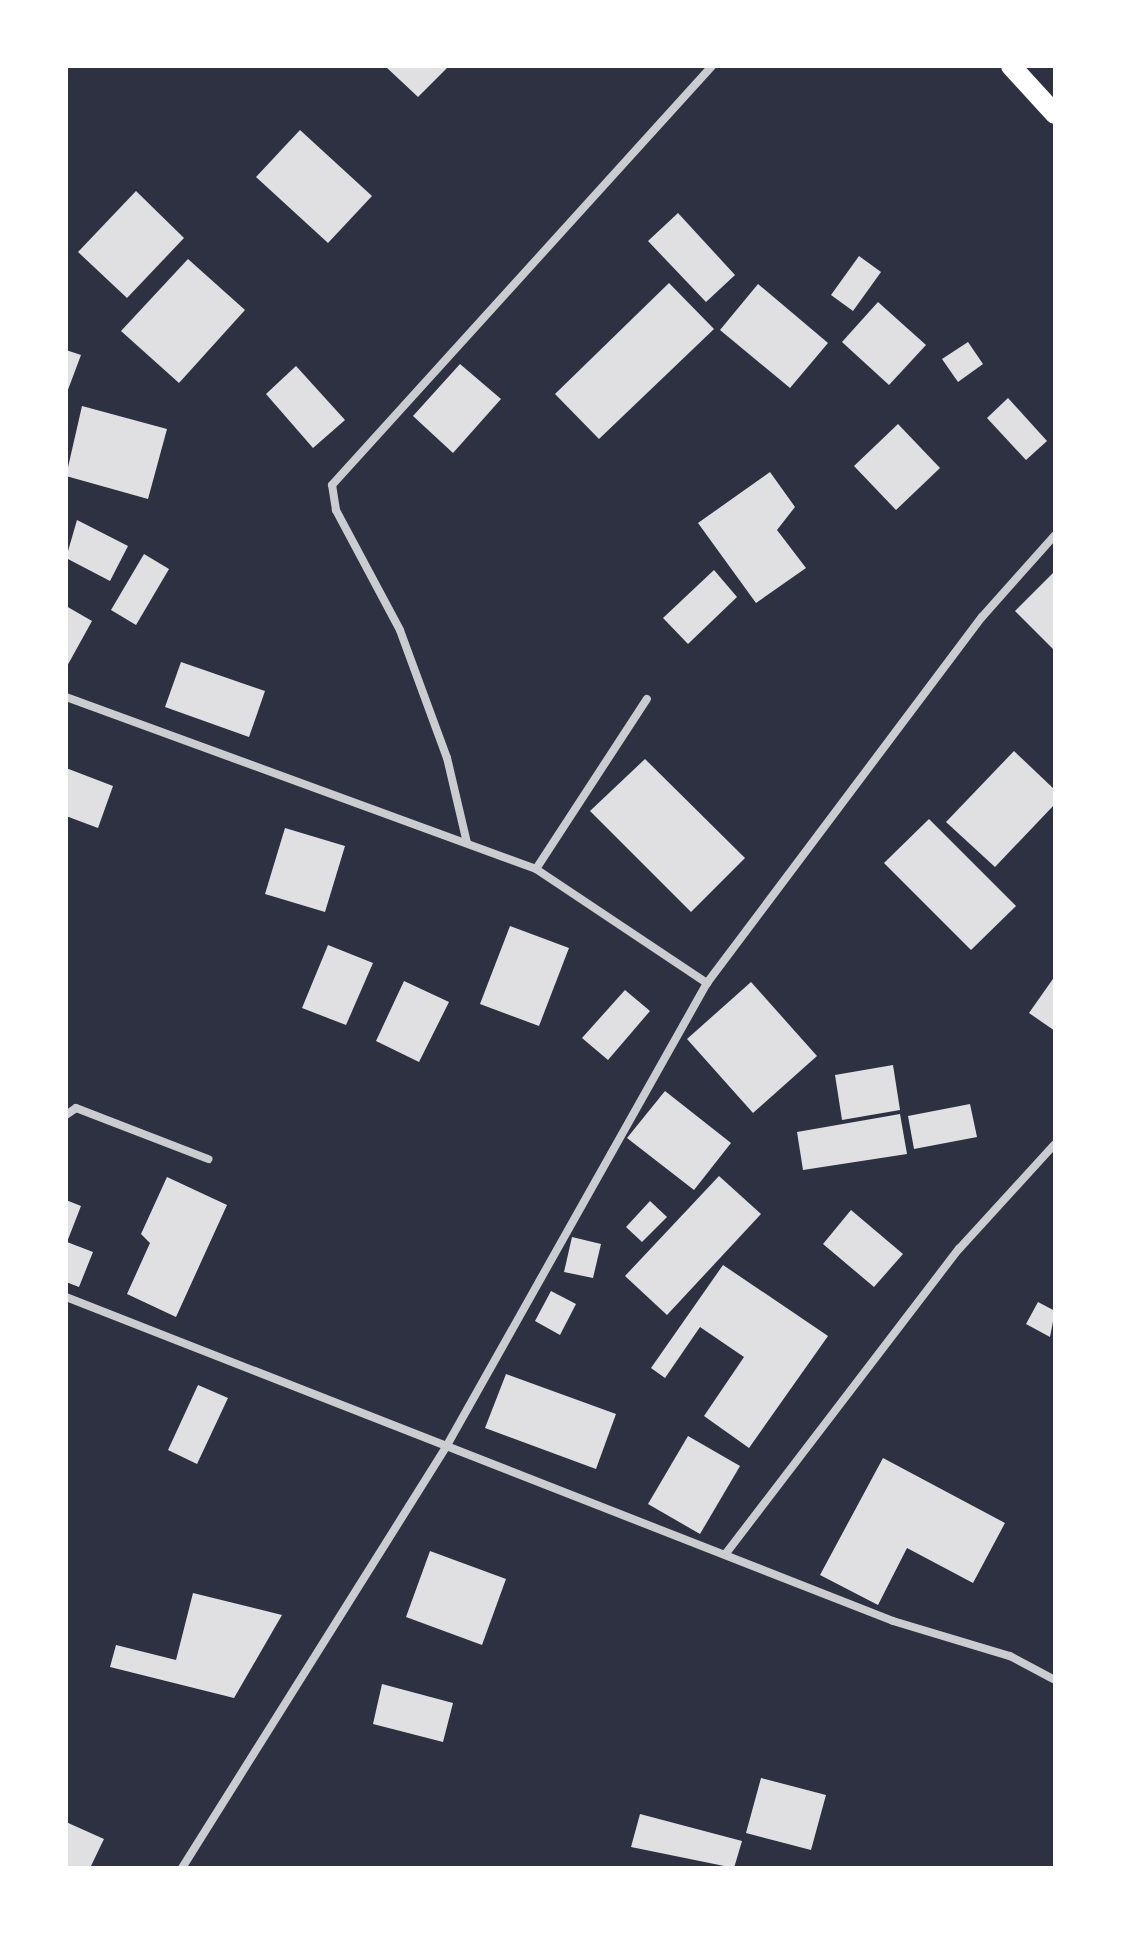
<!DOCTYPE html>
<style>
body{margin:0}
#map{position:relative;width:1121px;height:1934px;overflow:hidden;background:#2d3142;font-family:"Noto Serif",serif}
div>[style]{position:absolute}
.building>*{inset:0;background:#e0e0e3}
.minor>*{height:8px;margin:-4px;padding:0 4px;transform-origin:4px;border-radius:4px;background:#caccd0}
.primary>*{height:20px;margin:-10px;padding:0 10px;transform-origin:10px;border-radius:10px;background:#fff}
span{translate:-50% -50%;white-space:nowrap;text-align:center;line-height:1.15;-webkit-text-stroke:7px #fff;paint-order:stroke}
.frame{position:absolute;inset:0;border:68px solid #fff;pointer-events:none}
</style>
<div id="map">
<div class="building">
<div style="clip-path:polygon(385px 66px,449px 66px,418px 97px)"></div>
<div style="clip-path:polygon(300px 130px,372px 196px,328px 243px,256px 177px)"></div>
<div style="clip-path:polygon(136px 191px,184px 238px,127px 298px,78px 252px)"></div>
<div style="clip-path:polygon(678px 213px,735px 275px,706px 302px,648px 241px)"></div>
<div style="clip-path:polygon(859px 256px,881px 272px,853px 311px,831px 295px)"></div>
<div style="clip-path:polygon(188px 259px,245px 310px,179px 383px,121px 331px)"></div>
<div style="clip-path:polygon(669px 283px,714px 329px,599px 439px,555px 394px)"></div>
<div style="clip-path:polygon(758px 284px,828px 343px,790px 388px,720px 330px)"></div>
<div style="clip-path:polygon(878px 302px,926px 345px,889px 385px,842px 342px)"></div>
<div style="clip-path:polygon(968px 342px,983px 364px,958px 382px,942px 359px)"></div>
<div style="clip-path:polygon(66px 350px,81px 355px,66px 395px)"></div>
<div style="clip-path:polygon(460px 364px,501px 399px,453px 453px,413px 416px)"></div>
<div style="clip-path:polygon(296px 366px,345px 420px,313px 448px,266px 394px)"></div>
<div style="clip-path:polygon(1008px 398px,1047px 441px,1026px 460px,987px 418px)"></div>
<div style="clip-path:polygon(82px 406px,167px 429px,148px 499px,66px 476px)"></div>
<div style="clip-path:polygon(898px 424px,940px 468px,896px 510px,854px 466px)"></div>
<div style="clip-path:polygon(770px 472px,795px 507px,777px 530px,806px 568px,756px 603px,698px 523px)"></div>
<div style="clip-path:polygon(77px 520px,128px 546px,110px 581px,66px 558px)"></div>
<div style="clip-path:polygon(144px 554px,169px 569px,136px 625px,111px 610px)"></div>
<div style="clip-path:polygon(714px 570px,737px 597px,688px 644px,663px 618px)"></div>
<div style="clip-path:polygon(1055px 571px,1055px 651px,1015px 611px)"></div>
<div style="clip-path:polygon(66px 606px,92px 621px,66px 668px)"></div>
<div style="clip-path:polygon(181px 662px,265px 691px,249px 737px,165px 707px)"></div>
<div style="clip-path:polygon(1014px 751px,1055px 790px,1055px 804px,995px 867px,946px 822px)"></div>
<div style="clip-path:polygon(645px 759px,745px 858px,691px 912px,590px 811px)"></div>
<div style="clip-path:polygon(66px 768px,113px 786px,98px 828px,66px 816px)"></div>
<div style="clip-path:polygon(929px 819px,1016px 906px,971px 950px,884px 863px)"></div>
<div style="clip-path:polygon(285px 828px,345px 846px,325px 912px,265px 894px)"></div>
<div style="clip-path:polygon(510px 926px,569px 948px,539px 1026px,480px 1004px)"></div>
<div style="clip-path:polygon(328px 945px,373px 963px,346px 1025px,302px 1008px)"></div>
<div style="clip-path:polygon(1055px 976px,1055px 1031px,1029px 1013px)"></div>
<div style="clip-path:polygon(404px 981px,449px 1002px,419px 1062px,376px 1041px)"></div>
<div style="clip-path:polygon(751px 982px,817px 1056px,753px 1113px,687px 1039px)"></div>
<div style="clip-path:polygon(625px 990px,650px 1011px,608px 1060px,582px 1038px)"></div>
<div style="clip-path:polygon(893px 1065px,900px 1110px,842px 1120px,835px 1075px)"></div>
<div style="clip-path:polygon(665px 1091px,731px 1143px,694px 1190px,627px 1138px)"></div>
<div style="clip-path:polygon(970px 1104px,977px 1137px,914px 1149px,908px 1116px)"></div>
<div style="clip-path:polygon(900px 1114px,907px 1154px,803px 1170px,797px 1132px)"></div>
<div style="clip-path:polygon(719px 1176px,761px 1214px,667px 1315px,625px 1276px)"></div>
<div style="clip-path:polygon(167px 1177px,227px 1205px,176px 1317px,127px 1294px,150px 1243px,141px 1234px)"></div>
<div style="clip-path:polygon(66px 1200px,81px 1206px,67px 1242px,93px 1252px,79px 1287px,66px 1282px)"></div>
<div style="clip-path:polygon(650px 1201px,667px 1217px,642px 1242px,626px 1227px)"></div>
<div style="clip-path:polygon(851px 1210px,903px 1254px,874px 1287px,823px 1244px)"></div>
<div style="clip-path:polygon(572px 1237px,601px 1244px,593px 1278px,564px 1272px)"></div>
<div style="clip-path:polygon(723px 1265px,828px 1336px,749px 1448px,704px 1416px,744px 1357px,700px 1327px,665px 1378px,651px 1368px)"></div>
<div style="clip-path:polygon(551px 1291px,576px 1304px,560px 1335px,535px 1321px)"></div>
<div style="clip-path:polygon(1038px 1302px,1055px 1311px,1050px 1337px,1026px 1324px)"></div>
<div style="clip-path:polygon(506px 1374px,616px 1414px,596px 1469px,485px 1428px)"></div>
<div style="clip-path:polygon(198px 1385px,228px 1398px,197px 1464px,168px 1450px)"></div>
<div style="clip-path:polygon(688px 1436px,740px 1466px,700px 1534px,648px 1504px)"></div>
<div style="clip-path:polygon(883px 1458px,1005px 1523px,973px 1583px,907px 1548px,878px 1605px,820px 1575px)"></div>
<div style="clip-path:polygon(430px 1551px,506px 1579px,482px 1645px,406px 1617px)"></div>
<div style="clip-path:polygon(193px 1593px,282px 1615px,234px 1698px,110px 1667px,116px 1645px,176px 1660px)"></div>
<div style="clip-path:polygon(382px 1684px,453px 1703px,443px 1742px,373px 1724px)"></div>
<div style="clip-path:polygon(761px 1778px,826px 1795px,811px 1850px,746px 1833px)"></div>
<div style="clip-path:polygon(640px 1814px,742px 1841px,734px 1868px,631px 1847px)"></div>
<div style="clip-path:polygon(66px 1822px,104px 1839px,90px 1868px,66px 1868px)"></div>
</div>
<div class="minor">
<div style="left:66px;top:697px;width:500px;rotate:20.1deg"></div>
<div style="left:536px;top:869px;width:206px;rotate:33.7deg"></div>
<div style="left:467px;top:843px;width:87px;rotate:-103.2deg"></div>
<div style="left:447px;top:758px;width:136px;rotate:-110.2deg"></div>
<div style="left:400px;top:630px;width:136px;rotate:-118.1deg"></div>
<div style="left:336px;top:510px;width:25px;rotate:-99deg"></div>
<div style="left:332px;top:485px;width:566px;rotate:-47.79deg"></div>
<div style="left:536px;top:869px;width:203px;rotate:-56.9deg"></div>
<div style="left:66px;top:1115px;width:12px;rotate:-35deg"></div>
<div style="left:76px;top:1108px;width:142px;rotate:21.1deg"></div>
<div style="left:66px;top:1297px;width:888px;rotate:21.39deg"></div>
<div style="left:893px;top:1621px;width:122px;rotate:16.7deg"></div>
<div style="left:1010px;top:1656px;width:51px;rotate:28.1deg"></div>
<div style="left:727px;top:1552px;width:382px;rotate:-52.6deg"></div>
<div style="left:959px;top:1249px;width:142px;rotate:-47.6deg"></div>
<div style="left:182px;top:1868px;width:497px;rotate:-57.9deg"></div>
<div style="left:446px;top:1447px;width:532px;rotate:-60.64deg"></div>
<div style="left:707px;top:983px;width:458px;rotate:-53.1deg"></div>
<div style="left:982px;top:617px;width:110px;rotate:-48.3deg"></div>
</div>
<div class="primary">
<div style="left:1011px;top:66px;width:65px;rotate:47.5deg"></div>
</div>
<div class="frame"></div>
</div>
